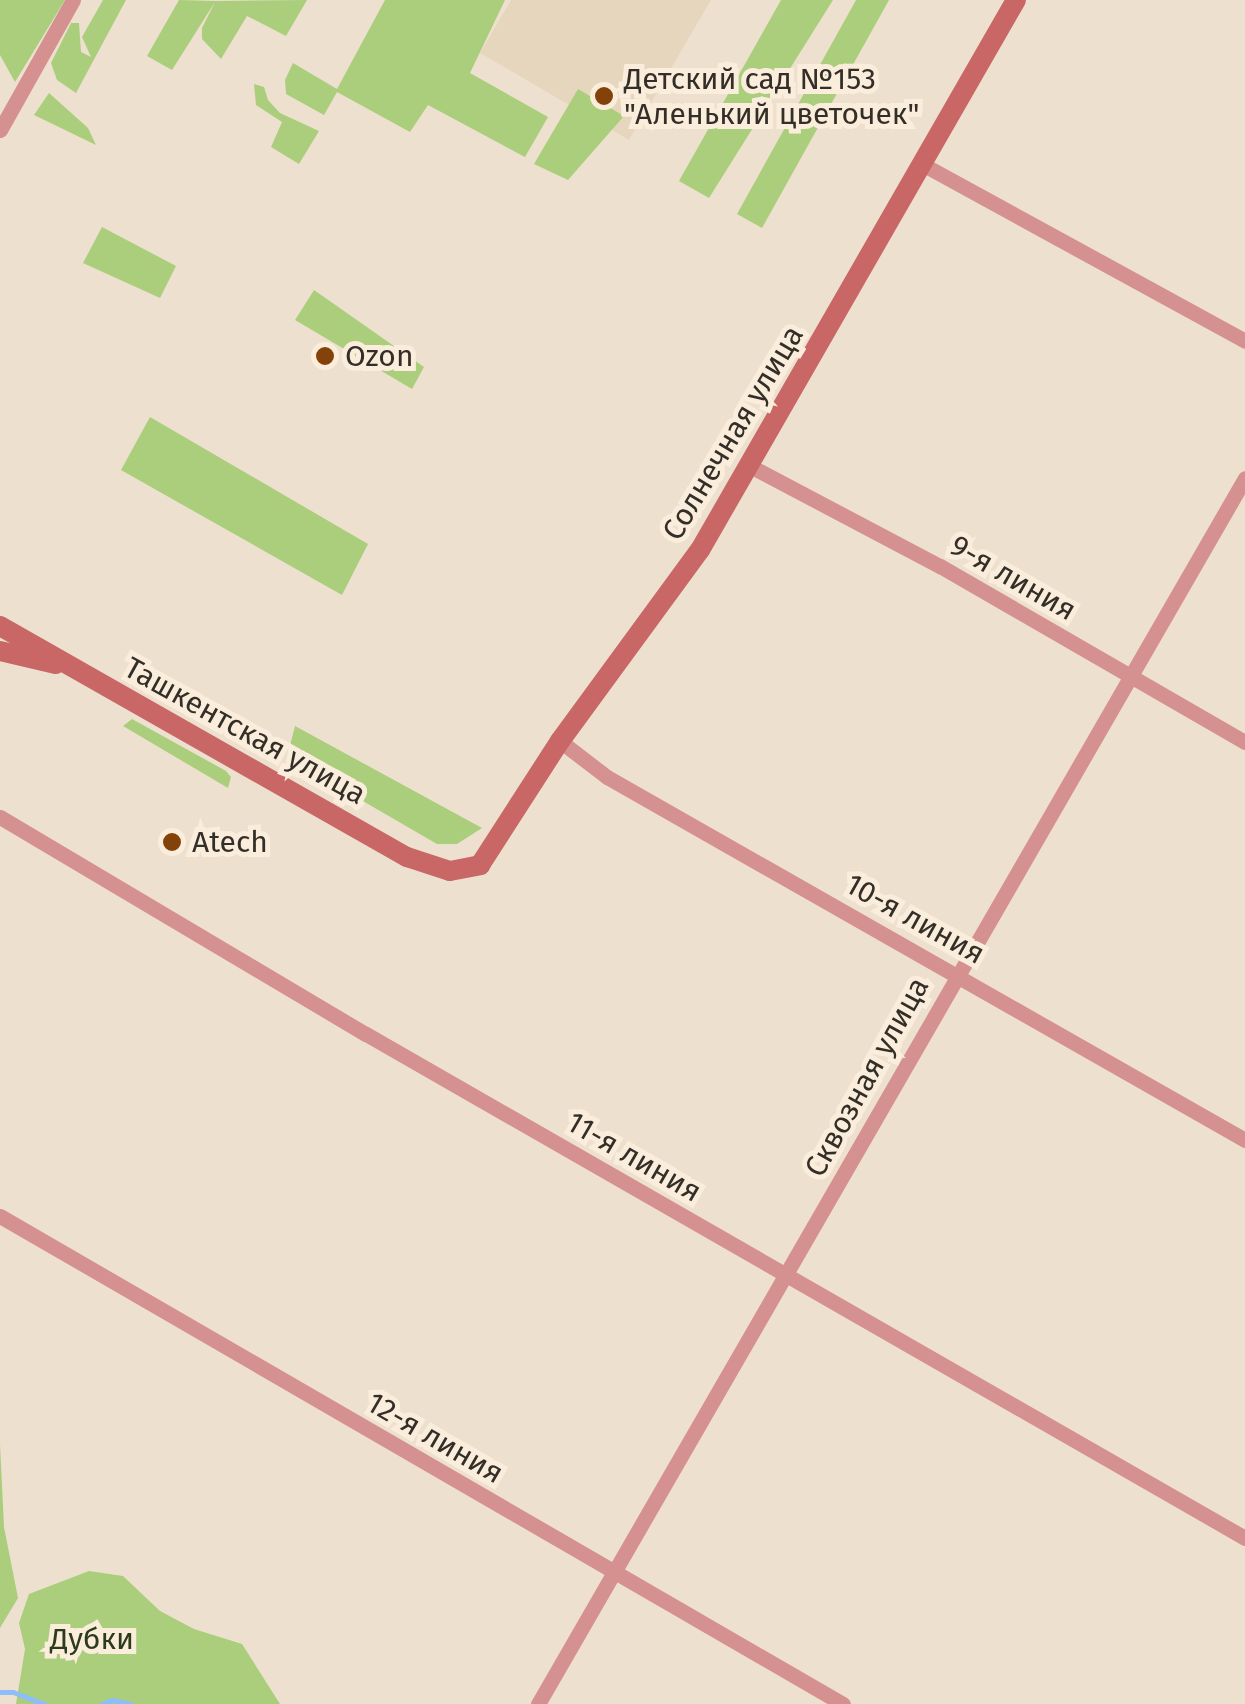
<!DOCTYPE html>
<meta charset="utf-8">
<style>
body{margin:0}
#map{position:relative;width:1245px;height:1704px;overflow:hidden;background:#eee0cf;font-family:"Fira Sans",sans-serif}
div>[style]{position:absolute}
.built>*{inset:0;background:#e7d6be}
.green>*{inset:0;background:#aace7c}
.stream>*{height:5px;margin:-2.5px;padding:0 2.5px;transform-origin:2.5px;border-radius:2.5px;background:#8dbef8}
.minor>*{height:15px;margin:-7.5px;padding:0 7.5px;transform-origin:7.5px;border-radius:7.5px;background:#d5918f}
.secondary>*{height:20px;margin:-10px;padding:0 10px;transform-origin:10px;border-radius:10px;background:#c86766}
.dots>*{width:28px;height:28px;translate:-50% -50%;box-sizing:border-box;border:5px solid #fbeddc;border-radius:50%}
span{translate:-50% -50%;white-space:nowrap;text-align:center;line-height:1.15;-webkit-text-stroke:10px #fbeddc;paint-order:stroke}
.poi-label{font-size:30px;color:#332e27}
.left{translate:0 -50%;text-align:left}
.street-label{font-size:30px;color:#332e27}
.park-label{font-size:30px;color:#2d3c18}
</style>
<div id="map">
<div class="built">
<div style="clip-path:polygon(511px 0,711px 0,629px 140px,480px 53px)"></div>
</div>
<div class="green">
<div style="clip-path:polygon(0 0,65px 0,15px 82px,0 55px)"></div>
<div style="clip-path:polygon(103px 0,126px 0,76px 93px,57px 80px,51px 63px,71px 23px,79px 23px,81px 52px,91px 57px,82px 37px)"></div>
<div style="clip-path:polygon(179px 0,216px 1px,307px 0,286px 36px,247px 16px,221px 59px,202px 39px,202px 28px,215px 2px,172px 70px,147px 56px)"></div>
<div style="clip-path:polygon(385px 0,505px 0,470px 73px,548px 117px,525px 157px,428px 105px,410px 132px,337px 92px,324px 115px,286px 94px,285px 80px,293px 63px,337px 89px)"></div>
<div style="clip-path:polygon(781px 0,833px 0,709px 198px,679px 181px)"></div>
<div style="clip-path:polygon(856px 0,889px 0,762px 228px,737px 214px)"></div>
<div style="clip-path:polygon(254px 84px,264px 87px,268px 100px,280px 113px,319px 131px,299px 164px,271px 147px,282px 122px,256px 105px)"></div>
<div style="clip-path:polygon(578px 89px,624px 116px,568px 180px,534px 164px)"></div>
<div style="clip-path:polygon(49px 93px,88px 128px,96px 145px,34px 115px)"></div>
<div style="clip-path:polygon(102px 227px,176px 266px,160px 298px,83px 263px)"></div>
<div style="clip-path:polygon(314px 290px,424px 367px,412px 389px,295px 320px)"></div>
<div style="clip-path:polygon(150px 417px,368px 544px,342px 595px,121px 470px)"></div>
<div style="clip-path:polygon(132px 719px,226px 771px,231px 777px,228px 788px,123px 726px)"></div>
<div style="clip-path:polygon(295px 726px,482px 828px,457px 844px,437px 844px,287px 757px)"></div>
<div style="clip-path:polygon(0 1444px,4px 1527px,18px 1598px,0 1628px)"></div>
<div style="clip-path:polygon(89px 1571px,123px 1576px,160px 1611px,194px 1629px,242px 1644px,280px 1704px,16px 1704px,25px 1649px,19px 1623px,29px 1594px)"></div>
</div>
<div class="stream">
<div style="left:0;top:1692px;width:13px"></div>
<div style="left:13px;top:1692px;width:34px;rotate:21deg"></div>
<div style="left:102px;top:1704px;width:11px;rotate:-22deg"></div>
<div style="left:112px;top:1700px;width:19px;rotate:12deg"></div>
</div>
<div class="minor">
<div style="left:0;top:130px;width:149px;rotate:-60.7deg"></div>
<div style="left:922px;top:164px;width:368px;rotate:28.7deg"></div>
<div style="left:750px;top:466px;width:215px;rotate:27.8deg"></div>
<div style="left:940px;top:566px;width:352px;rotate:30deg"></div>
<div style="left:560px;top:741px;width:59px;rotate:37.5deg"></div>
<div style="left:607px;top:777px;width:734px;rotate:29.64deg"></div>
<div style="left:0;top:817px;width:425px;rotate:30.7deg"></div>
<div style="left:366px;top:1034px;width:1013px;rotate:29.83deg"></div>
<div style="left:0;top:1216px;width:974px;rotate:30.07deg"></div>
<div style="left:538px;top:1704px;width:1415px;rotate:-60.03deg"></div>
</div>
<div class="secondary">
<div style="left:0;top:626px;width:468px;rotate:29.6deg"></div>
<div style="left:407px;top:857px;width:45px;rotate:18deg"></div>
<div style="left:450px;top:871px;width:31px;rotate:-11deg"></div>
<div style="left:480px;top:865px;width:148px;rotate:-57.2deg"></div>
<div style="left:560px;top:741px;width:237px;rotate:-53.8deg"></div>
<div style="left:700px;top:550px;width:634px;rotate:-60.12deg"></div>
<div style="left:0;top:651px;width:57px;rotate:13.1deg"></div>
</div>
<div class="dots">
<div style="left:604px;top:96px;background:#824209"></div>
<div style="left:325px;top:356px;background:#824209"></div>
<div style="left:172px;top:842px;background:#824209"></div>
</div>
<div class="poi-label">
<span class="left" style="left:624px;top:96px">Детский сад №153<br>"Аленький цветочек"</span>
<span class="left" style="left:345px;top:356px">Ozon</span>
<span class="left" style="left:192px;top:842px">Atech</span>
</div>
<div class="street-label">
<span style="left:733px;top:433px;rotate:-59deg">Солнечная улица</span>
<span style="left:1013px;top:578px;rotate:30deg">9-я линия</span>
<span style="left:245px;top:731px;rotate:29deg">Ташкентская улица</span>
<span style="left:915px;top:919px;rotate:29deg">10-я линия</span>
<span style="left:867px;top:1077px;rotate:-61deg">Сквозная улица</span>
<span style="left:634px;top:1157px;rotate:30deg">11-я линия</span>
<span style="left:435px;top:1438px;rotate:30deg">12-я линия</span>
</div>
<div class="park-label">
<span style="left:92px;top:1639px">Дубки</span>
</div>
</div>
